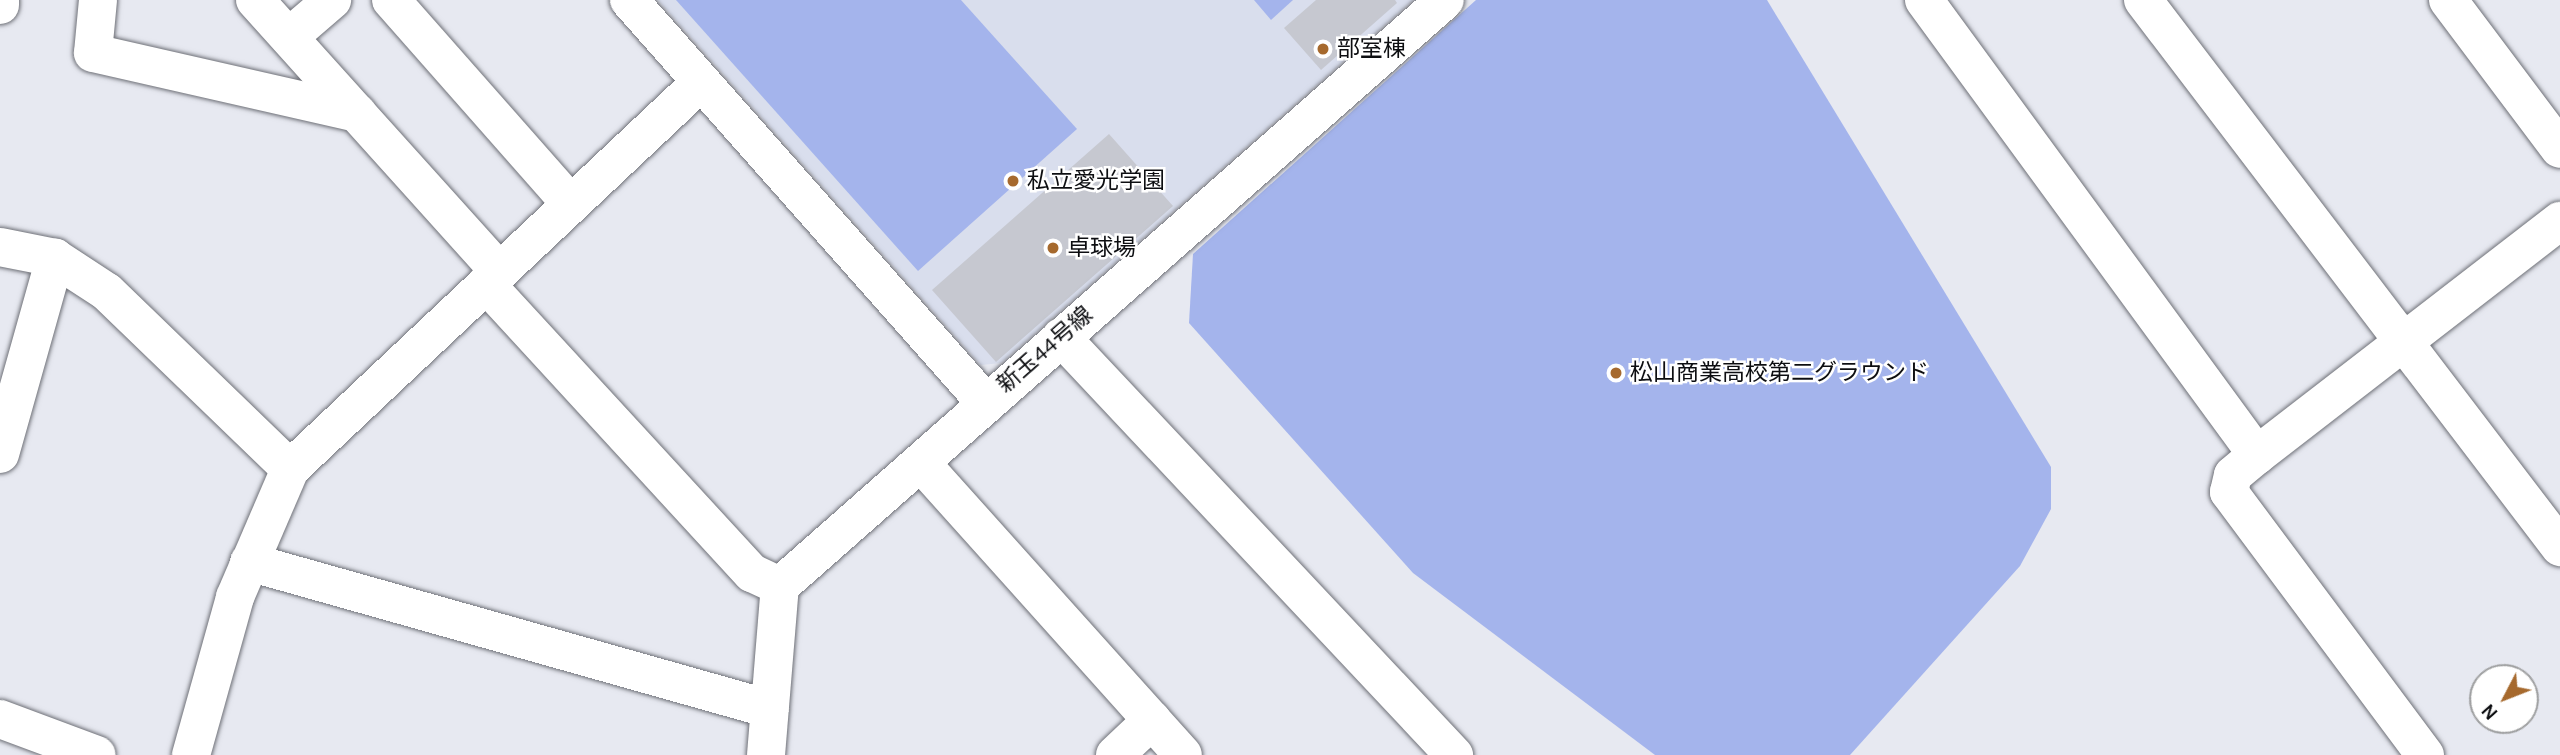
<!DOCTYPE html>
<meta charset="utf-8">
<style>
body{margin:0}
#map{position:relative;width:2560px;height:755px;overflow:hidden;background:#e7e9f1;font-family:Karla,"Noto Sans JP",sans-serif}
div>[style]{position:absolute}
.built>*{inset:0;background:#d9deed}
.green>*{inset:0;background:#a4b4ec}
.building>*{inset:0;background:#c6c8d0}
.roads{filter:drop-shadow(0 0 2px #6e7077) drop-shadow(0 0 2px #6e7077)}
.minor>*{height:38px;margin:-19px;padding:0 19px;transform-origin:19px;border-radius:19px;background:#fff}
.dots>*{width:19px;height:19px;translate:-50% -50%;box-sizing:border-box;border:4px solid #fff;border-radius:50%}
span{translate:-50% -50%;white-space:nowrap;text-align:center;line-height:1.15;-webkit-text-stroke:5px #fff;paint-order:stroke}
.poi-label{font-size:23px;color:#0d0e11}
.left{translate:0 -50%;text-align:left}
.street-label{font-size:23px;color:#0d0e11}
.north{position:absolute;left:2469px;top:664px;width:70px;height:70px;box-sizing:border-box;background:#fff;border:2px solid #9e9fa0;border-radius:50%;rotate:228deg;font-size:19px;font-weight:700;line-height:28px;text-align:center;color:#0d0e11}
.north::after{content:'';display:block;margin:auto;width:24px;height:32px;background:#a6692d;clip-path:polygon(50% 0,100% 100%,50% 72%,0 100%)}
</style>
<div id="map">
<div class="built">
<div style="clip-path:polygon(658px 0,1413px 0,1001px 363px,981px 365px)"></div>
</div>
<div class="green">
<div style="clip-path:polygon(676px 0,961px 0,1077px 129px,918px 271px)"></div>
<div style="clip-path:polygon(1254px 0,1293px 0,1271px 20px)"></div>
<div style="clip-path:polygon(1476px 0,1767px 0,2051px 467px,2051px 509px,2020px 566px,1850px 755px,1655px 755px,1413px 573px,1189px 323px,1193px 254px)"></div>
</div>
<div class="building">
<div style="clip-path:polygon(1316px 0,1395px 0,1397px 3px,1321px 70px,1284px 28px)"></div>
<div style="clip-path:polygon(1109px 134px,1173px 206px,996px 362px,932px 290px)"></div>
</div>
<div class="roads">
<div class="minor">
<div style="left:98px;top:0;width:53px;rotate:95.4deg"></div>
<div style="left:93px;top:53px;width:271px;rotate:12.8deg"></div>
<div style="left:255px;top:0;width:365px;rotate:48deg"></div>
<div style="left:391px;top:0;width:272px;rotate:48.6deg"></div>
<div style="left:629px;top:0;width:537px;rotate:48.47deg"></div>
<div style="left:1924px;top:0;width:564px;rotate:53.8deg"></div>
<div style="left:2143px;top:0;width:688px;rotate:52.68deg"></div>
<div style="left:2448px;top:0;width:186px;rotate:53.1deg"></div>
<div style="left:0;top:5px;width:5px;rotate:-90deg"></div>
<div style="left:289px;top:37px;width:57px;rotate:-40.7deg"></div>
<div style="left:0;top:247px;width:56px;rotate:11.3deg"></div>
<div style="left:55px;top:258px;width:62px;rotate:33.2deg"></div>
<div style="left:107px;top:292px;width:255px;rotate:44deg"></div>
<div style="left:486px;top:284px;width:393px;rotate:47.4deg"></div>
<div style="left:752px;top:573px;width:31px;rotate:25deg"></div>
<div style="left:1061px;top:337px;width:574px;rotate:46.77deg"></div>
<div style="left:0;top:454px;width:204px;rotate:-74.3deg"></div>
<div style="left:921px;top:463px;width:392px;rotate:48.1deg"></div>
<div style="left:249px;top:562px;width:541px;rotate:15.76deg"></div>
<div style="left:0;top:719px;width:103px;rotate:20.4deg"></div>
<div style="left:191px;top:755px;width:164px;rotate:-74.4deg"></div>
<div style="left:235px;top:597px;width:139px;rotate:-66.7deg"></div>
<div style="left:290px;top:469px;width:565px;rotate:-43.28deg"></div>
<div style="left:766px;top:755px;width:170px;rotate:-85.3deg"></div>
<div style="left:780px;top:586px;width:886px;rotate:-41.39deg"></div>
<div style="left:1115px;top:755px;width:51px;rotate:-43.4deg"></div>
<div style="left:2425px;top:755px;width:328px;rotate:-126.7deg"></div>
<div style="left:2229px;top:492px;width:17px;rotate:-77deg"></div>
<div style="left:2233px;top:475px;width:31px;rotate:-40deg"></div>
<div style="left:2257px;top:455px;width:383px;rotate:-37.7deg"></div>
</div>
</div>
<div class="dots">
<div style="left:1323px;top:49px;background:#a6692d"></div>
<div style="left:1013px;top:181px;background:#a6692d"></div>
<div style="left:1053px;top:248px;background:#a6692d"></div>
<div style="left:1616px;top:373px;background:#a6692d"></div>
</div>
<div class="poi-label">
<span class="left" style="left:1337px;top:49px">部室棟</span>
<span class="left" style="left:1027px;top:181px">私立愛光学園</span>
<span class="left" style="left:1067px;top:248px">卓球場</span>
<span class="left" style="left:1630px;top:373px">松山商業高校第二グラウンド</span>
</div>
<div class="street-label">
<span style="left:1045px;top:350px;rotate:-41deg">新玉44号線</span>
</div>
<div class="north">N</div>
</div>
